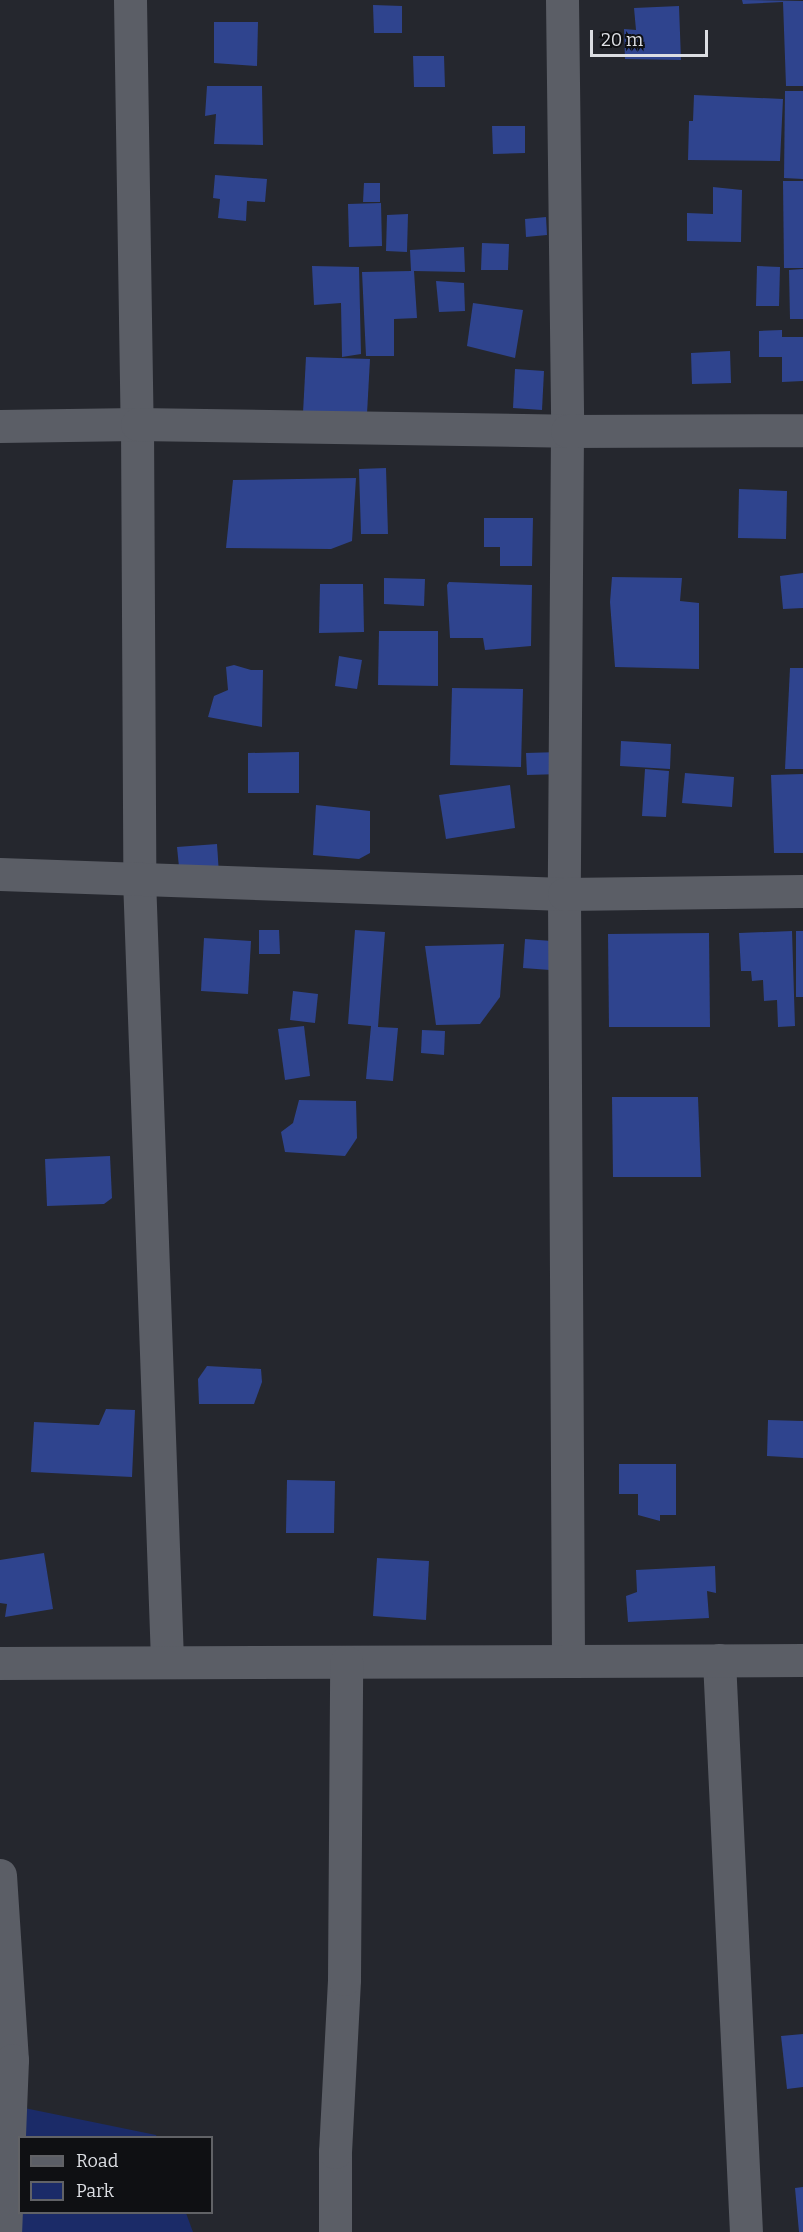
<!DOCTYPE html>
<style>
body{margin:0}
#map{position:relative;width:803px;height:2232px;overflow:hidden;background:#25272e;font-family:Bitter,serif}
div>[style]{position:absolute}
.green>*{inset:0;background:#1b2b68}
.building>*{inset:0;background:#2f448e}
.minor>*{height:33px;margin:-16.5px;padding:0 16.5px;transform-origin:16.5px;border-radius:16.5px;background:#5b5e66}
span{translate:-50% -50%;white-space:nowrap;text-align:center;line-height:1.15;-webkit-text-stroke:5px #0f1013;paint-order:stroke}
.legend{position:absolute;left:18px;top:2136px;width:195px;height:78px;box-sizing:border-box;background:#0f1013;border:2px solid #616266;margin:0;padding:8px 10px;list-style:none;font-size:18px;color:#dcdee3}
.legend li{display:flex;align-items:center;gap:12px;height:30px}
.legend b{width:30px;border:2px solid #616266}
.scale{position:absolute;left:590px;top:30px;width:118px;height:27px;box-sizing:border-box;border:3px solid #dcdee3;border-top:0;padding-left:8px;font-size:18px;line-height:21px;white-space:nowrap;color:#dcdee3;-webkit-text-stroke:4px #0f1013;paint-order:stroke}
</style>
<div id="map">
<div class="green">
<div style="clip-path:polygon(0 2103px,156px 2135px,157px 2137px,20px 2138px,20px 2212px,186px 2213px,193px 2232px,0 2232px)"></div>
</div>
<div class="building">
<div style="clip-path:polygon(742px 0,803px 1px,803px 86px,786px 86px,783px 2px,743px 4px)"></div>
<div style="clip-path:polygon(373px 5px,402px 6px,402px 33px,374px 33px)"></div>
<div style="clip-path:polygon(679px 6px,681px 60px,625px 59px,624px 29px,636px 30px,634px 8px)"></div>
<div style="clip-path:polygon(214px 22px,258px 22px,257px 66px,214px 63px)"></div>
<div style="clip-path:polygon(413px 56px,444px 56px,445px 87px,414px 87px)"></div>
<div style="clip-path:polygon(207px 86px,262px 86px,263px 145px,214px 144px,216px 114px,205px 116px)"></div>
<div style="clip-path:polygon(785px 91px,803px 91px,803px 179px,784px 178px)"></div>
<div style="clip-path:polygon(694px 95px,783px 99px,780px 161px,688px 160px,689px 121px,693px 121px)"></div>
<div style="clip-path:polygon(492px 126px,525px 126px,525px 153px,493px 154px)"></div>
<div style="clip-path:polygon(215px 175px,267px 179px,265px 202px,247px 201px,246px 221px,218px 218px,220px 199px,213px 198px)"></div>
<div style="clip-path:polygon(783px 181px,803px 181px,803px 268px,784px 268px)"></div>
<div style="clip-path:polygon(364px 183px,380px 183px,380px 202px,363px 202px)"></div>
<div style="clip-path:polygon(713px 187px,742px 190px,741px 242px,687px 241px,687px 213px,713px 214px)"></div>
<div style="clip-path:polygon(381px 203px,382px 246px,349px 247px,348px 204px)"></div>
<div style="clip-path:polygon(408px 214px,407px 252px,386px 251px,387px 215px)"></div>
<div style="clip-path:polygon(546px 217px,547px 235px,526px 237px,525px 219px)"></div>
<div style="clip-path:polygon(482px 243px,509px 244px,508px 270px,481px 270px)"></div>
<div style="clip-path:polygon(464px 247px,465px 272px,414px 271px,417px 318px,394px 319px,394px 356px,366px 356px,362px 272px,411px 271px,410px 250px)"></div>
<div style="clip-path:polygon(312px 266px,359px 267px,361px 354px,342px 357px,341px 303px,314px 305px)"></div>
<div style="clip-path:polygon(757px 266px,780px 267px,779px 306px,756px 306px)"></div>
<div style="clip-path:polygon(803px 269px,803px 319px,790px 319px,789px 270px)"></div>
<div style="clip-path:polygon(436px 281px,464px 283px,465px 311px,439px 312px)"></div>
<div style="clip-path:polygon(473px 303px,523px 310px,515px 358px,467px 346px)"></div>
<div style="clip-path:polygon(782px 330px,782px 337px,803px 337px,803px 381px,782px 382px,782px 357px,759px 357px,759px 331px)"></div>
<div style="clip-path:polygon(730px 351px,731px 383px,692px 384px,691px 353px)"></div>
<div style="clip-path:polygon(306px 357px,370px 359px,367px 414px,303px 413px)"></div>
<div style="clip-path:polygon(515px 369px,544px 371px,542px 410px,513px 408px)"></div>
<div style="clip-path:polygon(386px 468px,388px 534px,361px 534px,359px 469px)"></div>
<div style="clip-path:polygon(356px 478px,352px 541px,331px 549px,226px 548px,233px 480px)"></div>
<div style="clip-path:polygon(739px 489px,787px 491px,786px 539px,738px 538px)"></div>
<div style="clip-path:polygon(484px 518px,533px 518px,532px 566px,500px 566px,500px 547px,484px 547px)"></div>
<div style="clip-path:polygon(803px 573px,803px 608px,783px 609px,780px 576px)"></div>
<div style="clip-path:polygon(612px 577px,682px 578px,680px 601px,699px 603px,699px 669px,615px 667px,610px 602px)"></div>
<div style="clip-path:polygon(384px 578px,425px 579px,424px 606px,384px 604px)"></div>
<div style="clip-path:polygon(449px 582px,532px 585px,531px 646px,485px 650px,483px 638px,450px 638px,447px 585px)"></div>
<div style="clip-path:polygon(320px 584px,363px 584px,364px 632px,319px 633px)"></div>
<div style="clip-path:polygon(379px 631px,438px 631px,438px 686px,378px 685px)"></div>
<div style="clip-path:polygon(339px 656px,362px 660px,357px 689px,335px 686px)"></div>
<div style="clip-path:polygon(234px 665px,251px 670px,263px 670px,262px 727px,208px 717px,214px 696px,228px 690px,226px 667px)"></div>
<div style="clip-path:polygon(790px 668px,803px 668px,803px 769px,785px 769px)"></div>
<div style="clip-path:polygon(452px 688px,523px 689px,521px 767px,450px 765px)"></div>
<div style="clip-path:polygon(621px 741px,671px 744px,670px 769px,620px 766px)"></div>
<div style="clip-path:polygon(299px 752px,299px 793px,248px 793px,248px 753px)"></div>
<div style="clip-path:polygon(560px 752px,561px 774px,527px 775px,526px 753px)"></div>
<div style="clip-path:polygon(645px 769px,669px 771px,666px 817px,642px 816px)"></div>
<div style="clip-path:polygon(685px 773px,734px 777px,732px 807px,682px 803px)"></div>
<div style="clip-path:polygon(803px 774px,803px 853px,774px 853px,771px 775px)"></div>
<div style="clip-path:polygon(510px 785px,515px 828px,446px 839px,439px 795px)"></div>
<div style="clip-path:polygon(316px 805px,370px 811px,370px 853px,359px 859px,313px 855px)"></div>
<div style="clip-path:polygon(217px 844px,219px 874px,180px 877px,177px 847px)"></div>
<div style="clip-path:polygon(259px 930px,279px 930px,280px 954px,259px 954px)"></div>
<div style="clip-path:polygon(355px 930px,385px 932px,378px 1027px,398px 1028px,393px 1081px,366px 1079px,371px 1026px,348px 1024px)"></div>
<div style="clip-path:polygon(792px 931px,795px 1026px,778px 1027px,777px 1000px,764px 1001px,763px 980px,752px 981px,751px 971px,741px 971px,739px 933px)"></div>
<div style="clip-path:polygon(796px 931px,803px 931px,803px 997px,796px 997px)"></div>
<div style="clip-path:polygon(709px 933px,710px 1027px,609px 1027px,608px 934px)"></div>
<div style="clip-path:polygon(204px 938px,251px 941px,248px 994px,201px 991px)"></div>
<div style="clip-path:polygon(525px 939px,552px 941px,550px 970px,523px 968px)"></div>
<div style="clip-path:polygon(504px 944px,500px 997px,480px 1024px,436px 1025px,425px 946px)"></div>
<div style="clip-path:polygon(293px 991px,318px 994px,315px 1023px,290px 1020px)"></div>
<div style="clip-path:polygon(304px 1026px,310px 1076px,285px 1080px,278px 1029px)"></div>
<div style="clip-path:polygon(422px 1030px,445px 1031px,444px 1055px,421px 1053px)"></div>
<div style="clip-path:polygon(612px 1097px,698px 1097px,701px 1177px,613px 1177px)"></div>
<div style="clip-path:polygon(299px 1100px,356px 1101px,357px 1138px,345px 1156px,285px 1152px,281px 1132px,293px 1123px)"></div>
<div style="clip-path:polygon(110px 1156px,112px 1198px,104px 1204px,47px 1206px,45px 1159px)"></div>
<div style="clip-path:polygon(207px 1366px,261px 1369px,262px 1382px,254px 1404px,199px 1404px,198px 1379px)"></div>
<div style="clip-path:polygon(106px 1409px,135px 1410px,132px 1477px,31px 1472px,34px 1422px,99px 1425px)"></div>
<div style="clip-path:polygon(768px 1420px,803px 1421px,803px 1458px,767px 1456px)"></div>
<div style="clip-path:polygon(619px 1464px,676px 1464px,676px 1515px,660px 1515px,660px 1521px,638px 1515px,638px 1494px,619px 1494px)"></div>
<div style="clip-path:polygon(287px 1480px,335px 1481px,334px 1533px,286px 1533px)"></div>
<div style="clip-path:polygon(44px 1553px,53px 1609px,5px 1617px,7px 1604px,0 1603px,0 1560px)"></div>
<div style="clip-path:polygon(377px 1558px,429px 1561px,426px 1620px,373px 1616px)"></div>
<div style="clip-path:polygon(715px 1566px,716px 1593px,707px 1591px,709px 1618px,628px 1622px,626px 1596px,637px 1592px,636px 1570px)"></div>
<div style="clip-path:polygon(803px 2034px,803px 2087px,787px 2089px,781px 2036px)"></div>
<div style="clip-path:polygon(803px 2187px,803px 2232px,799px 2232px,795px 2188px)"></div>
</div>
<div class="minor">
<div style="left:130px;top:0;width:424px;rotate:89.1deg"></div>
<div style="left:137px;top:424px;width:454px;rotate:89.7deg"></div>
<div style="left:139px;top:878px;width:784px;rotate:87.95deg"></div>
<div style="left:562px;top:0;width:431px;rotate:89.3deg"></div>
<div style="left:567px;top:431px;width:463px;rotate:90.4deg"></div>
<div style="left:564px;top:894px;width:767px;rotate:89.7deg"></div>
<div style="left:0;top:426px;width:137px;rotate:-0.8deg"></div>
<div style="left:137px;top:424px;width:430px;rotate:0.9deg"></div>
<div style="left:567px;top:431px;width:236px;rotate:-0.2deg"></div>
<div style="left:0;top:874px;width:564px;rotate:2.03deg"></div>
<div style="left:564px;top:894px;width:239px;rotate:-0.7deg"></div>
<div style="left:719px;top:1660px;width:573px;rotate:87.3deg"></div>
<div style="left:0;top:1663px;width:803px;rotate:-0.21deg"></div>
<div style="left:0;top:1875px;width:185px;rotate:86.3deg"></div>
<div style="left:12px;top:2060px;width:172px;rotate:92.3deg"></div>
<div style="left:335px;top:2232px;width:80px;rotate:-90deg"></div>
<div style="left:335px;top:2152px;width:173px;rotate:-87deg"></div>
<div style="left:344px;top:1979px;width:317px;rotate:-89.6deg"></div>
</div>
<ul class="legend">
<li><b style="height:8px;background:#5b5e66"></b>Road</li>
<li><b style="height:16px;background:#1b2b68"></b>Park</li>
</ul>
<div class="scale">20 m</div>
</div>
